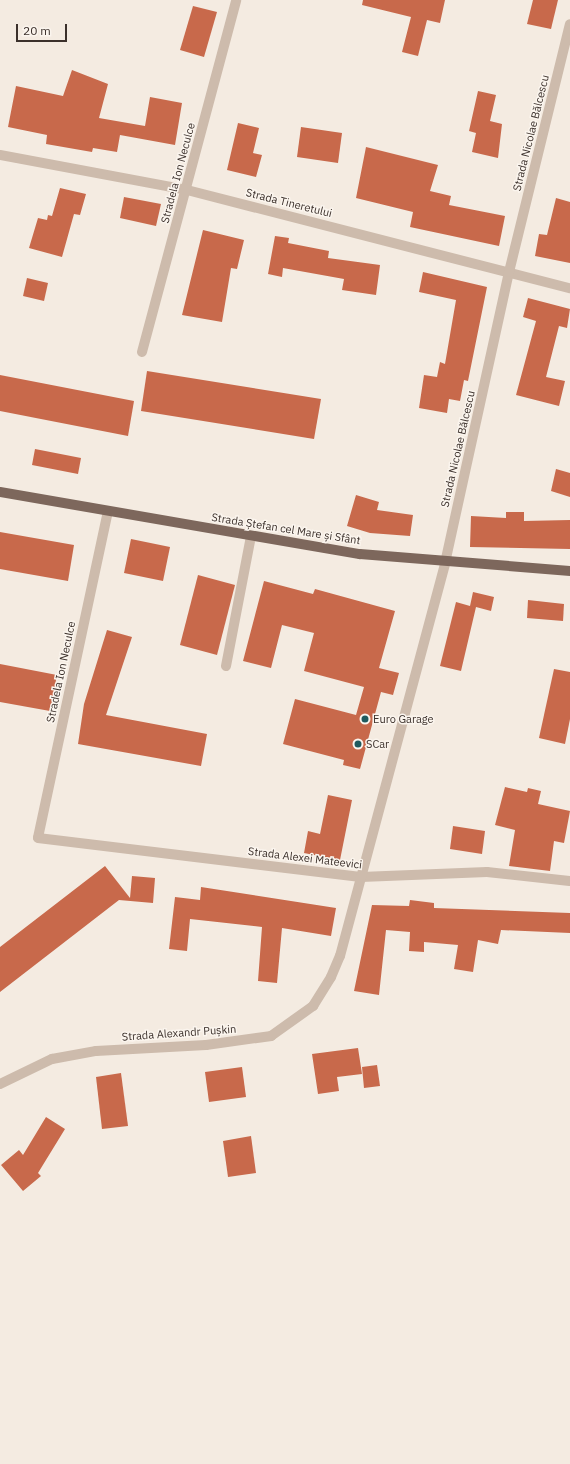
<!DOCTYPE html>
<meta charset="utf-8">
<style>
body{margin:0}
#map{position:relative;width:570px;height:1464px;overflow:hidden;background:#f4ebe1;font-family:"IBM Plex Sans",sans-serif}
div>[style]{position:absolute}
.building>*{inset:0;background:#c8694b}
.minor>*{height:10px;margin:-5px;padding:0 5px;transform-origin:5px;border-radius:5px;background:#cdbbac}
.major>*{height:10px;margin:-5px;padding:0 5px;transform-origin:5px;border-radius:5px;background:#7d675c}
.dots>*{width:11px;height:11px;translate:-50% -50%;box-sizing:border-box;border:2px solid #fbf5ee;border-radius:50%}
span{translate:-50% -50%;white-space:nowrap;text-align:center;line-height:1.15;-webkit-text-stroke:3px #fbf5ee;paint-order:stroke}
.street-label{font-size:11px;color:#3b302b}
.poi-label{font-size:11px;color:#3b302b}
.left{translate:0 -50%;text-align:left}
.scale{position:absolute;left:16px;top:24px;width:51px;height:18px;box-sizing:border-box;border:2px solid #3b302b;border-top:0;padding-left:5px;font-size:12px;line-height:14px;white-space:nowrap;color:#3b302b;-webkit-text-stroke:3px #fbf5ee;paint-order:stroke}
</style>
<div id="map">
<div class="building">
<div style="clip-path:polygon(363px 0,445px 0,440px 23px,427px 20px,418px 56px,402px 52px,411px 17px,362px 5px)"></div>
<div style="clip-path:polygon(533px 0,558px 0,551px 29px,527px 24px)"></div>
<div style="clip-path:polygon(193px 6px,217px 12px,204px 57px,180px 50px)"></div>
<div style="clip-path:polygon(72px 70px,108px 84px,99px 118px,145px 126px,150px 97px,182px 103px,175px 145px,120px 135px,117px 152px,93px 148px,92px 152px,46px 144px,47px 135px,8px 127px,16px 86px,63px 96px)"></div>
<div style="clip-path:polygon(478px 91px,496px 95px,490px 121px,502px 124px,498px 158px,472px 152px,476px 133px,469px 131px)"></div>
<div style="clip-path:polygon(238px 123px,259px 128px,253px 153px,262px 155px,256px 177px,227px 170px)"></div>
<div style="clip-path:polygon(301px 127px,342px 133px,338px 163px,297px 157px)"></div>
<div style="clip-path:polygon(366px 147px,438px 165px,430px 191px,451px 196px,449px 205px,505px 216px,499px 246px,410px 227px,413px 212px,356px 198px)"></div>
<div style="clip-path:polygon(60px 188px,86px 194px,80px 215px,74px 214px,62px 257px,29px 248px,38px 218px,47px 220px,48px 215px,52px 216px)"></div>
<div style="clip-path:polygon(124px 197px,161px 204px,156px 226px,120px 218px)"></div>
<div style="clip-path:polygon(556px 198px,570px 202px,570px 263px,535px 256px,539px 234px,547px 235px)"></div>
<div style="clip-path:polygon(203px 230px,244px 240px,237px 269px,231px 268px,222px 322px,182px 315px)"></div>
<div style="clip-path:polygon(275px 236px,289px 238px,288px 243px,329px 251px,328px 258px,380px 265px,376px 295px,342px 290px,344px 279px,283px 268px,282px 277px,268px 274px)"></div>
<div style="clip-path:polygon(423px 272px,487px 287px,468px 381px,464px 380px,460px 401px,449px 399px,447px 413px,419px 408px,424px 375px,437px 377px,440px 362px,445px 364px,456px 300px,419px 292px)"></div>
<div style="clip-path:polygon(27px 278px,48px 283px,44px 301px,23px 296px)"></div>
<div style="clip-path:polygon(528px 298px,570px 309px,567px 328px,559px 326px,546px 377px,565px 381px,559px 406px,516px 395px,536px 321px,523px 317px)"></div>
<div style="clip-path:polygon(147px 371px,321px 399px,314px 439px,141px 411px)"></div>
<div style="clip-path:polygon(0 375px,134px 401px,128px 436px,0 411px)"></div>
<div style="clip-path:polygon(35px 449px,81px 458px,78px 474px,32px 465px)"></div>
<div style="clip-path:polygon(556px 469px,570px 473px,570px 497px,551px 491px)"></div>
<div style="clip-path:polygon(356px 495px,379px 502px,377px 510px,413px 515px,410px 536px,370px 533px,347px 526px)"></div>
<div style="clip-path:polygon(506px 512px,524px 512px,524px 521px,570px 520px,570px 549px,470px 547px,471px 516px,506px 518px)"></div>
<div style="clip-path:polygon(0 532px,74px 545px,68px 581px,0 569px)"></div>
<div style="clip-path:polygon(131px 539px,170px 547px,163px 581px,124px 573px)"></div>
<div style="clip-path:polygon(198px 575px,235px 585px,217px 655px,180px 645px)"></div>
<div style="clip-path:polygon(264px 581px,313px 594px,315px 589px,395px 611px,379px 668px,399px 673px,393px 695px,381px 692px,360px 769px,343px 765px,344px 760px,283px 744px,295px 699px,356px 715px,364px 687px,304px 671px,314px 633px,282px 625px,271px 668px,243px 661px)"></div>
<div style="clip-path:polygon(473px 592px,494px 597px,491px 611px,476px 607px,461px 671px,440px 666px,456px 602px,470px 606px)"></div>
<div style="clip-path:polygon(528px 600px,564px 604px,563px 621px,527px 618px)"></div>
<div style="clip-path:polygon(107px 630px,132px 637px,106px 715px,207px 734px,201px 766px,78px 744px,84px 704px)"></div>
<div style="clip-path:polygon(0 664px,57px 675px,50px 711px,0 702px)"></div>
<div style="clip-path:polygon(554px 669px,570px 672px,570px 719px,565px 744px,539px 738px)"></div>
<div style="clip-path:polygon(505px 787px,527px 792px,528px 788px,541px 791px,538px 804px,570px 811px,564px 843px,554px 841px,550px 871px,509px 866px,515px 830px,495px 825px)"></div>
<div style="clip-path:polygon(328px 795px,352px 800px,340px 860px,304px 853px,308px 831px,320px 834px)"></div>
<div style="clip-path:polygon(453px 826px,485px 831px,482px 854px,450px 849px)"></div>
<div style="clip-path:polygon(105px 866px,130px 898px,132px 876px,155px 878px,153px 903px,119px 900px,0 992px,0 947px)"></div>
<div style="clip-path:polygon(201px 887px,336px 908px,331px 936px,282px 928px,277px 983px,258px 981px,262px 927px,190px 919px,187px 951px,169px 949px,175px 897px,200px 900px)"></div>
<div style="clip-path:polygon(410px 900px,434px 903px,434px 908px,570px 913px,570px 933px,501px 930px,498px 944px,478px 940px,473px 972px,454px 969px,458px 945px,424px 942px,424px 952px,409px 951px,410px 932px,386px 930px,379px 995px,354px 991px,372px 905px,409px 906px)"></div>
<div style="clip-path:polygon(358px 1048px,362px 1074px,337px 1077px,339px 1091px,318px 1094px,312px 1054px)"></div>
<div style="clip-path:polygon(377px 1065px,380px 1086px,364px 1088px,362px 1067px)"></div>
<div style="clip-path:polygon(242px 1067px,246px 1097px,209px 1102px,205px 1072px)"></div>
<div style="clip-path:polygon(121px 1073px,128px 1126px,102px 1129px,96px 1077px)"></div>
<div style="clip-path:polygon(46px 1117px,65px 1129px,38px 1173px,41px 1176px,23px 1191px,1px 1165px,19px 1150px,23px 1155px)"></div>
<div style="clip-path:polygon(251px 1136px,256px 1173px,228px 1177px,223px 1141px)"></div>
</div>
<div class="minor">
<div style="left:0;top:155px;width:190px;rotate:10.6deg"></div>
<div style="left:187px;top:190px;width:395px;rotate:14.4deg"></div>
<div style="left:142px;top:352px;width:364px;rotate:-75deg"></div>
<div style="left:108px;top:511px;width:334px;rotate:102.1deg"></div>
<div style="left:38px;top:838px;width:325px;rotate:6.9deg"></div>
<div style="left:361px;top:877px;width:126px;rotate:-2.3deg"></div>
<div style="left:487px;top:872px;width:83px;rotate:6.2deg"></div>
<div style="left:226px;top:666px;width:132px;rotate:-79.1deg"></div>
<div style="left:0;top:1084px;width:58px;rotate:-25.7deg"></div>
<div style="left:52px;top:1059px;width:45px;rotate:-10.3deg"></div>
<div style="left:96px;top:1051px;width:110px;rotate:-3.1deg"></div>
<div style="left:206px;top:1045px;width:66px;rotate:-7.9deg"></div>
<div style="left:271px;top:1036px;width:52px;rotate:-35.5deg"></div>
<div style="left:313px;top:1006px;width:34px;rotate:-58deg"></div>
<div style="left:331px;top:977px;width:23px;rotate:-67deg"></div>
<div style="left:340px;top:956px;width:407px;rotate:-75deg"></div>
<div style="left:445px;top:563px;width:298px;rotate:-77.6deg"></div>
<div style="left:509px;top:272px;width:255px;rotate:-76.2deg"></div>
</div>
<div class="major">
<div style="left:0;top:492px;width:365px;rotate:9.8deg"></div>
<div style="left:360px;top:554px;width:211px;rotate:4.6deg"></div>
</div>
<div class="dots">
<div style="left:365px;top:719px;background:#1f5a5e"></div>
<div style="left:358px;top:744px;background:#1f5a5e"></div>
</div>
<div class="street-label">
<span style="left:531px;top:133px;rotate:-76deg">Strada Nicolae Bălcescu</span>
<span style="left:178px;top:173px;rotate:-75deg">Stradela Ion Neculce</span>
<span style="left:289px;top:203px;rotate:14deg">Strada Tineretului</span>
<span style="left:458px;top:449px;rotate:-77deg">Strada Nicolae Bălcescu</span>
<span style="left:286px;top:529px;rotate:9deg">Strada Ștefan cel Mare și Sfânt</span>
<span style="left:61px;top:672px;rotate:-78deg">Stradela Ion Neculce</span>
<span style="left:305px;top:858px;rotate:7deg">Strada Alexei Mateevici</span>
<span style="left:179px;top:1033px;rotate:-4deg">Strada Alexandr Pușkin</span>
</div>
<div class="poi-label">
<span class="left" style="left:373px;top:719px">Euro Garage</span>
<span class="left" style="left:366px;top:744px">SCar</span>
</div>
<div class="scale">20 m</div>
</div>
